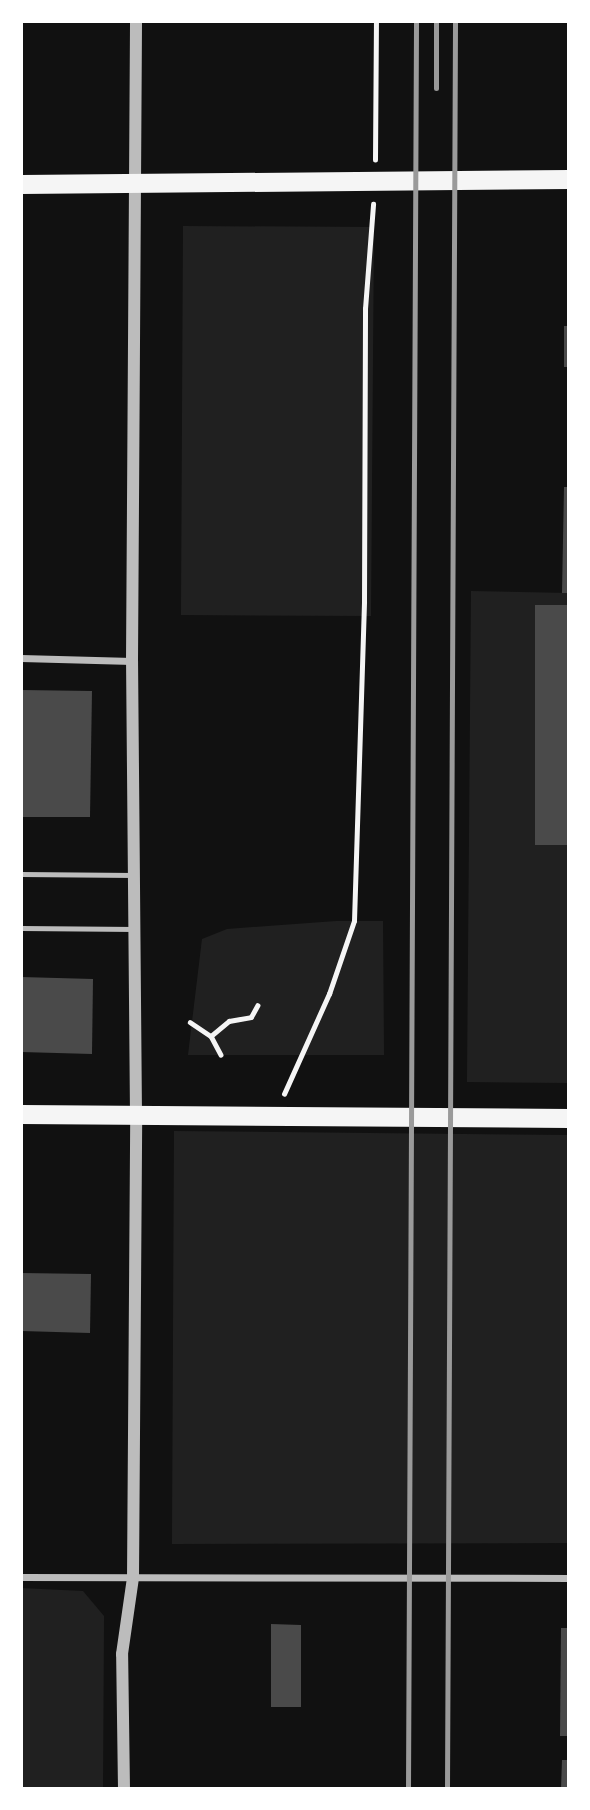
<!DOCTYPE html>
<style>
body{margin:0}
#map{position:relative;width:590px;height:1810px;overflow:hidden;background:#111;font-family:Lato,sans-serif}
div>[style]{position:absolute}
.green>*{inset:0;background:#202020}
.building>*{inset:0;background:#4a4a4a}
.path>*{height:4.5px;margin:-2.25px;padding:0 2.25px;transform-origin:2.25px;border-radius:2.25px;background:#f5f5f5}
.service>*{height:5px;margin:-2.5px;padding:0 2.5px;transform-origin:2.5px;border-radius:2.5px;background:#bcbcbc}
.minor>*{height:7px;margin:-3.5px;padding:0 3.5px;transform-origin:3.5px;border-radius:3.5px;background:#bcbcbc}
.tertiary>*{height:12px;margin:-6px;padding:0 6px;transform-origin:6px;border-radius:6px;background:#bcbcbc}
.trunk>*{height:19px;margin:-9.5px;padding:0 9.5px;transform-origin:9.5px;border-radius:9.5px;background:#f5f5f5}
.rail>*{height:5px;margin:-2.5px;padding:0 2.5px;transform-origin:2.5px;border-radius:2.5px;background:#9a9a9a}
span{translate:-50% -50%;white-space:nowrap;text-align:center;line-height:1.15;-webkit-text-stroke:5px #fff;paint-order:stroke}
.frame{position:absolute;inset:0;border:23px solid #fff;pointer-events:none}
</style>
<div id="map">
<div class="green">
<div style="clip-path:polygon(183px 226px,374px 227px,371px 616px,181px 615px)"></div>
<div style="clip-path:polygon(471px 591px,569px 593px,569px 1083px,467px 1082px)"></div>
<div style="clip-path:polygon(336px 921px,383px 921px,384px 1055px,188px 1055px,202px 939px,227px 929px)"></div>
<div style="clip-path:polygon(174px 1131px,569px 1135px,569px 1543px,172px 1544px)"></div>
<div style="clip-path:polygon(21px 1588px,83px 1591px,104px 1616px,103px 1789px,21px 1789px)"></div>
</div>
<div class="building">
<div style="clip-path:polygon(564px 326px,569px 326px,569px 367px,564px 367px)"></div>
<div style="clip-path:polygon(564px 487px,569px 487px,569px 593px,562px 593px)"></div>
<div style="clip-path:polygon(535px 605px,569px 605px,569px 845px,535px 845px)"></div>
<div style="clip-path:polygon(21px 690px,92px 691px,90px 817px,21px 817px)"></div>
<div style="clip-path:polygon(21px 977px,93px 979px,92px 1054px,21px 1052px)"></div>
<div style="clip-path:polygon(21px 1273px,91px 1274px,90px 1333px,21px 1331px)"></div>
<div style="clip-path:polygon(271px 1624px,301px 1625px,301px 1707px,271px 1707px)"></div>
<div style="clip-path:polygon(561px 1628px,569px 1628px,569px 1736px,560px 1736px)"></div>
<div style="clip-path:polygon(562px 1760px,569px 1760px,569px 1789px,561px 1789px)"></div>
</div>
<div class="path">
<div style="left:375px;top:160px;width:139px;rotate:-89.6deg"></div>
<div style="left:190px;top:1022px;width:25px;rotate:34deg"></div>
<div style="left:211px;top:1036px;width:21px;rotate:62deg"></div>
<div style="left:211px;top:1036px;width:23px;rotate:-40deg"></div>
<div style="left:229px;top:1021px;width:22px;rotate:-10deg"></div>
<div style="left:251px;top:1017px;width:13px;rotate:-61deg"></div>
<div style="left:284px;top:1094px;width:110px;rotate:-65.8deg"></div>
<div style="left:329px;top:994px;width:77px;rotate:-71.1deg"></div>
<div style="left:354px;top:921px;width:319px;rotate:-88.2deg"></div>
<div style="left:364px;top:602px;width:293px;rotate:-89.8deg"></div>
<div style="left:365px;top:309px;width:105px;rotate:-85.6deg"></div>
</div>
<div class="service">
<div style="left:21px;top:874px;width:113px;rotate:0.5deg"></div>
<div style="left:21px;top:928px;width:114px;rotate:0.5deg"></div>
</div>
<div class="minor">
<div style="left:21px;top:658px;width:111px;rotate:1.5deg"></div>
<div style="left:21px;top:1577px;width:548px;rotate:0.1deg"></div>
</div>
<div class="tertiary">
<div style="left:124px;top:1789px;width:135px;rotate:-90.8deg"></div>
<div style="left:122px;top:1654px;width:77px;rotate:-81.8deg"></div>
<div style="left:133px;top:1578px;width:463px;rotate:-89.6deg"></div>
<div style="left:136px;top:1115px;width:454px;rotate:-90.5deg"></div>
<div style="left:132px;top:661px;width:640px;rotate:-89.64deg"></div>
</div>
<div class="trunk">
<div style="left:21px;top:184px;width:548px;rotate:-0.52deg"></div>
<div style="left:21px;top:1114px;width:548px;rotate:0.42deg"></div>
</div>
<div class="rail">
<div style="left:436px;top:88px;width:67px;rotate:-90deg"></div>
<div style="left:408px;top:1789px;width:1768px;rotate:-89.74deg"></div>
<div style="left:447px;top:1789px;width:1768px;rotate:-89.74deg"></div>
</div>
<div class="frame"></div>
</div>
